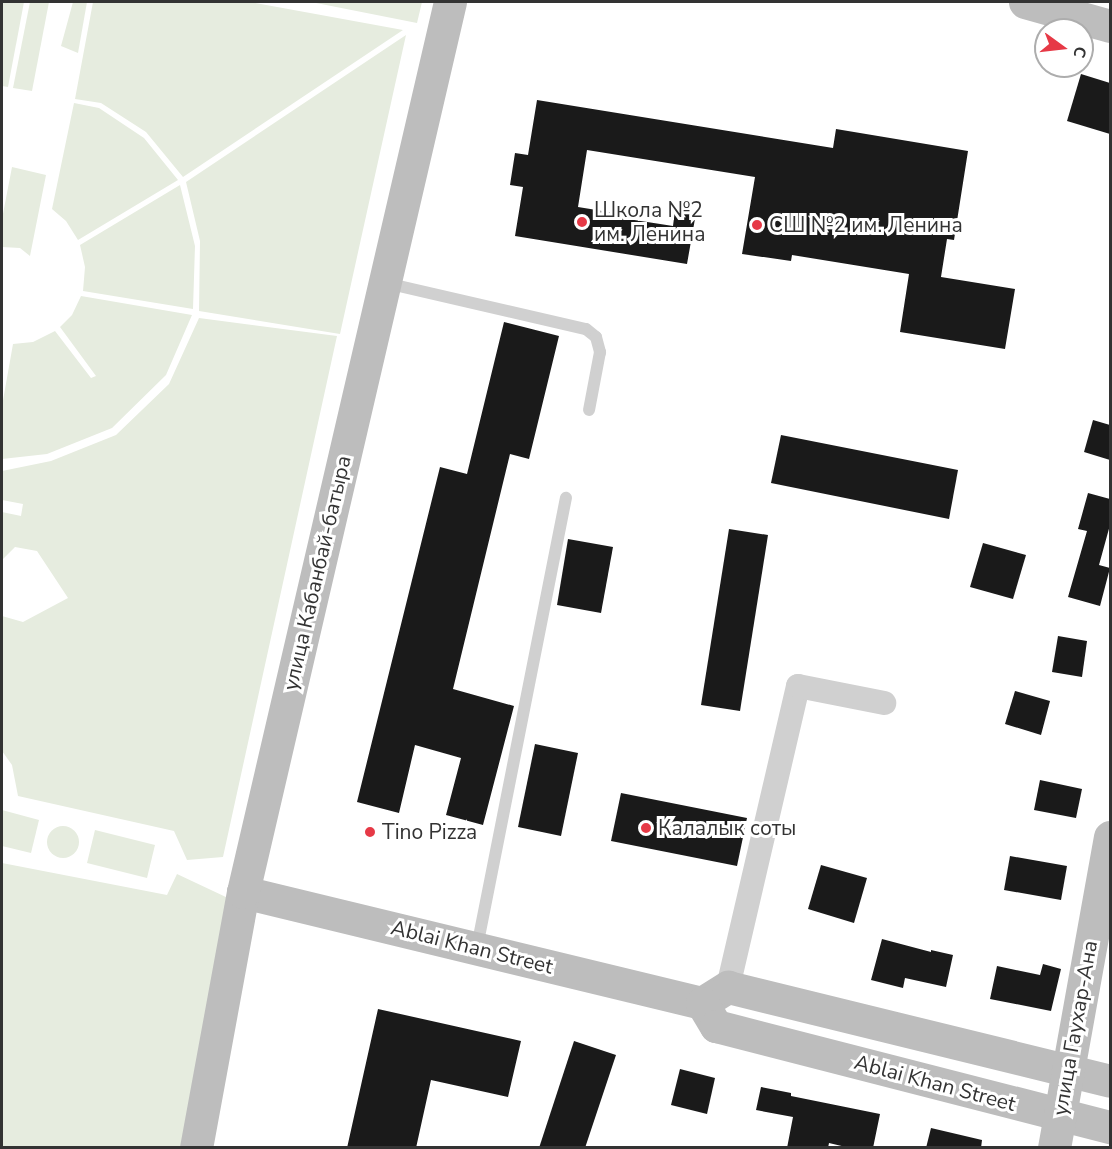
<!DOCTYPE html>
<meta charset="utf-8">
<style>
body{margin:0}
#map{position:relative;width:1112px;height:1149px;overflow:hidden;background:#fff;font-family:"Nunito Sans",sans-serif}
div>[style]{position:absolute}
.green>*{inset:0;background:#e6ecdf}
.round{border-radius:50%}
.building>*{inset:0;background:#1a1a1a}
.lane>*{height:12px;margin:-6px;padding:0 6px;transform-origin:6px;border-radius:6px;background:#d0d0d0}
.street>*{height:24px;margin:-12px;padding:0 12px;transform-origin:12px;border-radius:12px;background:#d0d0d0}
.secondary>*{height:33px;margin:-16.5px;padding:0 16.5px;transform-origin:16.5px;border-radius:16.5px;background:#bdbdbd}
.dots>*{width:16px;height:16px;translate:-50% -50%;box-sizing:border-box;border:3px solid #fff;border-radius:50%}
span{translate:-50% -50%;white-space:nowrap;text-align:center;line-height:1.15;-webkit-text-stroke:6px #fff;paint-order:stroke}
.poi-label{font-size:21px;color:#333}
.left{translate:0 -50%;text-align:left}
.street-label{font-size:21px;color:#333}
.frame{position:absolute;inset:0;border:3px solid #333;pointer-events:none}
.north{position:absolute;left:1034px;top:18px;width:60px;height:60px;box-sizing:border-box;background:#fff;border:2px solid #adadad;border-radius:50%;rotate:105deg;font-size:16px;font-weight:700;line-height:24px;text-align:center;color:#333}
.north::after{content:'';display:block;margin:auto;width:21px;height:27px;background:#e63946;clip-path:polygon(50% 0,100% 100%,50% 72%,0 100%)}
</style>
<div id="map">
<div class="green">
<div style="clip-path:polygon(2px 2px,24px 2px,8px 87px,2px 86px)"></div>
<div style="clip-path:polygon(30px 2px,49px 2px,32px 91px,13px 88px)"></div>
<div style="clip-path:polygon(73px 2px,87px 2px,78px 53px,61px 46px)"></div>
<div style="clip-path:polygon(93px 2px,250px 2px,403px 30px,183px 177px,146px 132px,101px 103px,75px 99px)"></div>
<div style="clip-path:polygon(311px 2px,422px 2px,417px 23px)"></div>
<div style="clip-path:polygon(406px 35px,340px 334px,199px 311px,200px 241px,186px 182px)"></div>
<div style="clip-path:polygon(74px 103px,99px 108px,144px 138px,178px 180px,78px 240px,66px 221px,52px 209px)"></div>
<div style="clip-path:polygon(12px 167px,46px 175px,30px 256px,20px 248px,2px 247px,2px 219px)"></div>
<div style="clip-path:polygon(180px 185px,195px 246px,193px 309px,83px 291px,85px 267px,80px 245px)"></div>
<div style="clip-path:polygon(81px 296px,192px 315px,166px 375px,112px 428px,47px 454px,2px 459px,2px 406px,13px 344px,33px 342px,55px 331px,91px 378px,96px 376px,60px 327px,72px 315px)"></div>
<div style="clip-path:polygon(199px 318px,337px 336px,223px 857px,187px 860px,174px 831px,18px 796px,12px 765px,2px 751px,2px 614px,2px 616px,23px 622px,68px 598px,37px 551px,15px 547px,2px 560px,2px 512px,21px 516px,23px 504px,2px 500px,2px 471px,51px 461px,116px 435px,169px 384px)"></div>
<div style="clip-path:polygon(2px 810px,39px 820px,31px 853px,2px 846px)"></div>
<div class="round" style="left:47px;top:826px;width:32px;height:32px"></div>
<div style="clip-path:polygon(95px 830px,155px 845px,147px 878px,87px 863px)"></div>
<div style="clip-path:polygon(2px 863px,167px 895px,177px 874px,228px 898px,184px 1147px,2px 1147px)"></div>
</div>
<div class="building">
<div style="clip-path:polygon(1081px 74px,1110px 83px,1110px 134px,1067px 121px)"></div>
<div style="clip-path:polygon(537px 100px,833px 148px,836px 129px,968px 151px,954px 240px,947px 239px,941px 277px,1015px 289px,1005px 349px,900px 332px,909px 274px,792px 255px,791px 261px,742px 254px,755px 177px,587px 150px,578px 207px,615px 213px,615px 217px,673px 226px,675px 210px,696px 213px,687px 264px,515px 236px,523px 187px,510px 185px,515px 153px,528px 155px)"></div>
<div style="clip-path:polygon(504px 322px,559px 336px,529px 459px,510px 454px,453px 689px,514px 706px,483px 825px,446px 815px,461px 758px,415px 745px,399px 813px,357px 802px,440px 467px,467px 474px)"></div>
<div style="clip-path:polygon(1093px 420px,1110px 425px,1110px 460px,1084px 452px)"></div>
<div style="clip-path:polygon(781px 435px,958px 470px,949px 519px,771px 483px)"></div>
<div style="clip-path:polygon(1088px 493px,1110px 499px,1110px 525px,1099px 565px,1110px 568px,1100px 606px,1068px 597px,1087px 531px,1078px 529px)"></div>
<div style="clip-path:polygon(729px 529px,768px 535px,740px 711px,701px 705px)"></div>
<div style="clip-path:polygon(568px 539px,613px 547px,601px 613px,557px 605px)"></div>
<div style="clip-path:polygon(983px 543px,1026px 555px,1013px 599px,970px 587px)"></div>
<div style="clip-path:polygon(1058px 636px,1087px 641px,1082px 677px,1052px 672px)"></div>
<div style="clip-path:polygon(1015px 691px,1050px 701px,1041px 735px,1005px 724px)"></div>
<div style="clip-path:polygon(535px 744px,578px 753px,561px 836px,518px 827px)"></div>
<div style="clip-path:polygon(1040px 780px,1082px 789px,1076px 818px,1034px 810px)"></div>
<div style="clip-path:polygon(621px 793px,747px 818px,737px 866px,611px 841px)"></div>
<div style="clip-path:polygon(1010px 856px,1067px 866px,1061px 900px,1004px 890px)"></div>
<div style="clip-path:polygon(821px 865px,867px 878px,854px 923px,808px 909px)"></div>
<div style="clip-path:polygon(882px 939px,931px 952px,931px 950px,953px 955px,946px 987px,905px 978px,903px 988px,871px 980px)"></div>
<div style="clip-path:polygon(1043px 964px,1061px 969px,1051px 1011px,990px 999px,997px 966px,1040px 975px)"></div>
<div style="clip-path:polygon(378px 1009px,521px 1041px,508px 1097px,431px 1080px,416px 1148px,347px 1148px)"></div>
<div style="clip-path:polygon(574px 1041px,616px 1055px,585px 1148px,539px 1148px)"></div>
<div style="clip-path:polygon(680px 1069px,715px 1078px,707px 1114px,671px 1105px)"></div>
<div style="clip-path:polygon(761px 1087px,791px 1093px,791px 1096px,880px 1114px,873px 1148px,850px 1148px,829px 1143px,828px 1148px,787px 1148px,793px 1117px,756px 1110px)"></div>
<div style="clip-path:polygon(931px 1128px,982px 1140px,981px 1148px,926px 1148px)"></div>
</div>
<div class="lane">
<div style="left:386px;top:283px;width:205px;rotate:13deg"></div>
<div style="left:586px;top:329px;width:13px;rotate:39deg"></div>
<div style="left:596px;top:337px;width:16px;rotate:75deg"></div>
<div style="left:600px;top:352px;width:59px;rotate:100.7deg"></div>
<div style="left:477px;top:947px;width:458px;rotate:-78.8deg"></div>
</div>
<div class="street">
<div style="left:728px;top:987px;width:309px;rotate:-76.9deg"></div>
<div style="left:798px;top:686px;width:88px;rotate:11.2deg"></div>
</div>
<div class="secondary">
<div style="left:1025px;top:2px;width:88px;rotate:15.8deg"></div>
<div style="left:243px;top:892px;width:472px;rotate:13.6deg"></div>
<div style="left:702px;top:1003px;width:31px;rotate:-32deg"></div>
<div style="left:728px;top:987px;width:393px;rotate:13.8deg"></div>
<div style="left:702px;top:1003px;width:27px;rotate:59deg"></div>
<div style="left:716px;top:1026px;width:407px;rotate:14.4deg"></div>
<div style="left:196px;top:1148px;width:260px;rotate:-79.6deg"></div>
<div style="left:243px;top:892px;width:914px;rotate:-76.91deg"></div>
<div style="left:1054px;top:1148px;width:316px;rotate:-79.8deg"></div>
</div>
<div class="dots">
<div style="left:582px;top:222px;background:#e63946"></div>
<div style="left:757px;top:225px;background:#e63946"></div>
<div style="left:646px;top:828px;background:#e63946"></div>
<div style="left:370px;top:832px;background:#e63946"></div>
</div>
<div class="poi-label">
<span class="left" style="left:594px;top:222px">Школа №2<br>им. Ленина</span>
<span class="left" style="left:769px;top:225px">СШ №2 им. Ленина</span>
<span class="left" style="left:658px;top:828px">Калалык соты</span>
<span class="left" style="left:382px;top:832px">Tino Pizza</span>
</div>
<div class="street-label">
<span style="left:317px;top:573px;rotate:-77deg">улица Кабанбай-батыра</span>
<span style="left:472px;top:947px;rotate:14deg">Ablai Khan Street</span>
<span style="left:1075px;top:1028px;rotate:-80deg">улица Гаухар-Ана</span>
<span style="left:935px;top:1083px;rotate:15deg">Ablai Khan Street</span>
</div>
<div class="frame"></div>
<div class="north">С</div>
</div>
